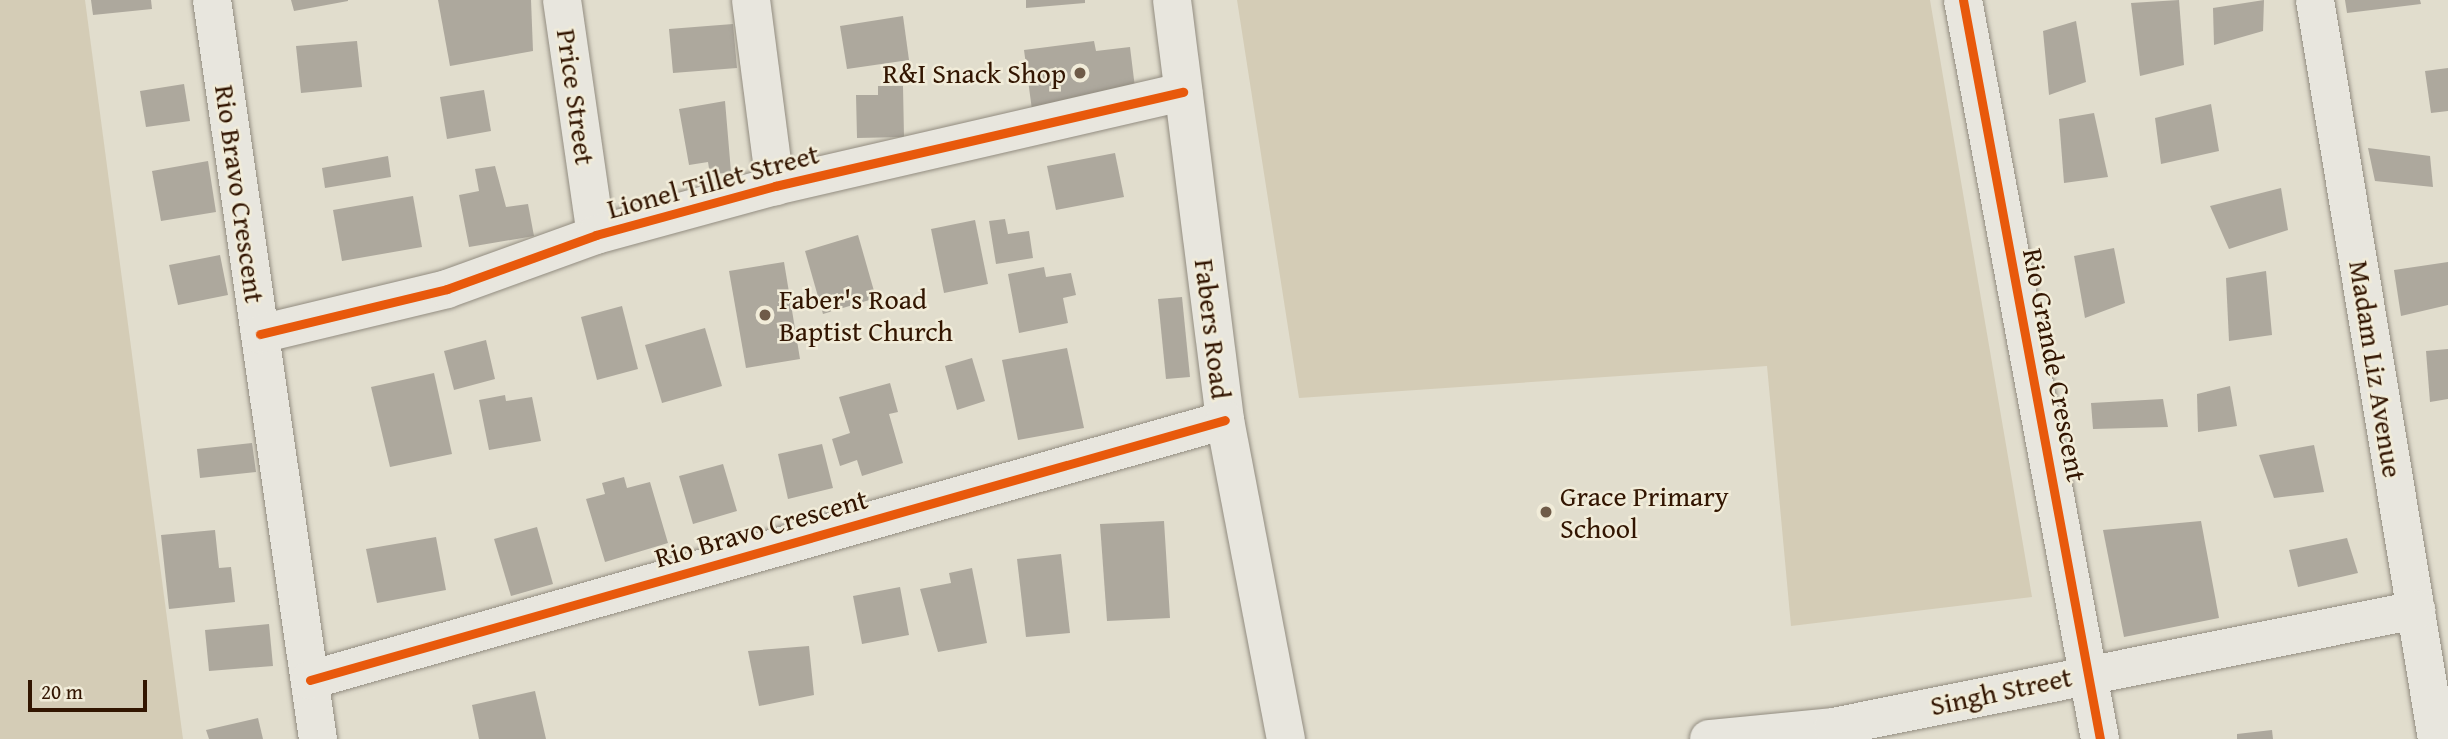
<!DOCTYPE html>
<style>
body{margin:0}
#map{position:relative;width:2448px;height:739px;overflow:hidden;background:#e1ddcd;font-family:"Gentium Book Plus",serif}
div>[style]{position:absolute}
.green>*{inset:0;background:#d4ccb6}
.building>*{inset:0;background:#ada89d}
.roads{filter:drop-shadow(0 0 2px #928c80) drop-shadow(0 0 2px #928c80)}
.minor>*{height:38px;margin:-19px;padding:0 19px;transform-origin:19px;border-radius:19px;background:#e8e6de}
.secondary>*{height:38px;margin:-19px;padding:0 19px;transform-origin:19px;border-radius:19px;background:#e8e6de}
.cycleway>*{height:9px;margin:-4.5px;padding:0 4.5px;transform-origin:4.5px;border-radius:4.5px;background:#e8590c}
.dots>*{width:19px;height:19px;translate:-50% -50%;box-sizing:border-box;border:4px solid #f1ecd9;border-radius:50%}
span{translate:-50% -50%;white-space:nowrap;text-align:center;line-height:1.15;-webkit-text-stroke:5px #f1ecd9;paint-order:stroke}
.poi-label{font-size:28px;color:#321501}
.right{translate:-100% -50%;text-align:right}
.left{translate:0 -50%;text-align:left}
.street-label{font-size:28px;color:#321501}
.scale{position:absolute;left:28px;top:680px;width:119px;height:32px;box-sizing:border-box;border:4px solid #321501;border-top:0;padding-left:9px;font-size:21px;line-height:24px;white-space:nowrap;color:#321501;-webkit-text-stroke:5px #f1ecd9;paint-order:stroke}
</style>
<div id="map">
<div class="green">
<div style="clip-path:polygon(0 0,85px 0,183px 739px,0 739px)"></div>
<div style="clip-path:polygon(1237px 0,1930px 0,2032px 597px,1791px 626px,1767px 366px,1299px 398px)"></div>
</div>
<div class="building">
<div style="clip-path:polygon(91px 0,151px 0,152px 9px,93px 15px)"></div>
<div style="clip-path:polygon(291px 0,348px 0,348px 1px,294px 11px)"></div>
<div style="clip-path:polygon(438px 0,531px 0,533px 51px,450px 66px)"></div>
<div style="clip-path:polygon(1026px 0,1085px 0,1085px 3px,1026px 8px)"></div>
<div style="clip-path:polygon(2179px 0,2184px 65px,2140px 76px,2131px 3px)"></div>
<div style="clip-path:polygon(2264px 0,2263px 31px,2214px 45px,2213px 8px)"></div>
<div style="clip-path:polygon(2345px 0,2420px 0,2421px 4px,2347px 13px)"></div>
<div style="clip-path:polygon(903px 16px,909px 60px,847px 69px,840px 26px)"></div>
<div style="clip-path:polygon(2076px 21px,2086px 82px,2049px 95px,2043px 31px)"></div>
<div style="clip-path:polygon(733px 24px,737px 68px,673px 73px,669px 29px)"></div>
<div style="clip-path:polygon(357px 41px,362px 87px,301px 93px,296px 46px)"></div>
<div style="clip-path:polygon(1094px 41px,1096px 51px,1130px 47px,1136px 96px,1032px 110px,1024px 50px)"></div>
<div style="clip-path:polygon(2448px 68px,2448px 111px,2431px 113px,2425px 71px)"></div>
<div style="clip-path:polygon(184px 84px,190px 121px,146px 127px,140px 91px)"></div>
<div style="clip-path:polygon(878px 86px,903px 86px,904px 137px,857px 138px,856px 95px,878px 95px)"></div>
<div style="clip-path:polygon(484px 90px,491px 131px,447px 139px,440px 97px)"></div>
<div style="clip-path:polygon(725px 101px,731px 172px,710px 175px,708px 162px,689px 165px,679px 109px)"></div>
<div style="clip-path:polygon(2211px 104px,2219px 151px,2161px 164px,2155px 118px)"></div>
<div style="clip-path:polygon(2094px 113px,2108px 177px,2064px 183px,2059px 119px)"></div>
<div style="clip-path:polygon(2368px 148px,2430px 156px,2433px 187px,2375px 181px)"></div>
<div style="clip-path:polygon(1115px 153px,1124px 197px,1056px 210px,1047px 166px)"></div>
<div style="clip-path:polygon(388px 156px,391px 177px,325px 188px,322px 168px)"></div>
<div style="clip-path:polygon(208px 161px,216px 212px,161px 221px,152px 171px)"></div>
<div style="clip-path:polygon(495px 166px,506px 207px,528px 204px,534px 236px,469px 247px,459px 195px,479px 191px,475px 169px)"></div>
<div style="clip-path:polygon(2281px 188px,2288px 230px,2229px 249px,2210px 206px)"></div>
<div style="clip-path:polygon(413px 196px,422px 247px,342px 261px,333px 210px)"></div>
<div style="clip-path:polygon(1005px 219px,1008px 234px,1029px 231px,1033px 258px,996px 264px,989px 221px)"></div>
<div style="clip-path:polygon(975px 220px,988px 284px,944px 293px,931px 229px)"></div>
<div style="clip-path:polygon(858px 235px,876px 298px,823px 314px,805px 251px)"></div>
<div style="clip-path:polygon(2114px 248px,2125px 303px,2085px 318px,2074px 256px)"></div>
<div style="clip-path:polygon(220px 255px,228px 295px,178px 305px,169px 265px)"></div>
<div style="clip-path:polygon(784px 262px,800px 359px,746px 368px,729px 271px)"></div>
<div style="clip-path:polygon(2448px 262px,2448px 305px,2401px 316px,2394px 270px)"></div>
<div style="clip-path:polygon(1044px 267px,1046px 277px,1071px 273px,1076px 295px,1063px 298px,1068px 323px,1019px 333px,1008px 274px)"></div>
<div style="clip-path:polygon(2266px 271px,2272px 335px,2229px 341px,2226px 278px)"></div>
<div style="clip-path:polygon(1182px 297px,1190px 377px,1166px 379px,1158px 299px)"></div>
<div style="clip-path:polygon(622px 306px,638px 369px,597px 380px,581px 317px)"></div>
<div style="clip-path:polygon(705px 328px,722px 386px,662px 403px,645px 345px)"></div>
<div style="clip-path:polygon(486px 340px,495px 379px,454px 390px,444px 351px)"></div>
<div style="clip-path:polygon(1067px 348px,1084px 428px,1018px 440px,1002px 360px)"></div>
<div style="clip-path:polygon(2448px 349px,2448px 399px,2430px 402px,2426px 351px)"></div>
<div style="clip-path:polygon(972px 358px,985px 401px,957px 410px,945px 366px)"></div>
<div style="clip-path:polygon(434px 373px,452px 454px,390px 467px,371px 387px)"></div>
<div style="clip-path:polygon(890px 383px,898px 412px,889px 414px,903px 463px,862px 476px,857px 460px,840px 466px,832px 439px,850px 433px,839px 397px)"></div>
<div style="clip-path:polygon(2230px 386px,2237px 426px,2198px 432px,2197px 394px)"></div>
<div style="clip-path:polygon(505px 395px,506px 401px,532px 397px,541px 441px,489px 450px,479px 400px)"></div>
<div style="clip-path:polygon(2163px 399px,2168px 427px,2093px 429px,2091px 403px)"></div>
<div style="clip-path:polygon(252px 443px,256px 472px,200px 478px,197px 449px)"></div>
<div style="clip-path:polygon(822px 444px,833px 488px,788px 499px,778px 454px)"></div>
<div style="clip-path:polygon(2314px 445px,2324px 492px,2274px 498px,2259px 455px)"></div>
<div style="clip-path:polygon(723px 464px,737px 511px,693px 524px,679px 476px)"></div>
<div style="clip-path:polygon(624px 477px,627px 488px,650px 482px,668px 543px,605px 562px,586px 499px,605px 494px,602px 483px)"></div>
<div style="clip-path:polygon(1164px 521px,1170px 618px,1107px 621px,1100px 524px)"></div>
<div style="clip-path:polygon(2201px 521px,2219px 618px,2124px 637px,2103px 530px)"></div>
<div style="clip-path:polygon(537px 527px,553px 584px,511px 596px,494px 539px)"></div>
<div style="clip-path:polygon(215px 530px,219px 568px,231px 567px,235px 602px,169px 609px,161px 535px)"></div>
<div style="clip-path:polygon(436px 537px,446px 590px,377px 603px,366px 549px)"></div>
<div style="clip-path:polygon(2347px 538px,2358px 573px,2298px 587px,2289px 550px)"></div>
<div style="clip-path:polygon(1061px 554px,1070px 633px,1026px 637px,1017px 559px)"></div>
<div style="clip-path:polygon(972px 568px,987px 643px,938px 652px,920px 589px,951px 583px,949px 573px)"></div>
<div style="clip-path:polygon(900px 587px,909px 635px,862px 644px,853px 596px)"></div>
<div style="clip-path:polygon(269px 624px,273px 666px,209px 671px,205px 630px)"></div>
<div style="clip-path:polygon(809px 646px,814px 695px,759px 706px,748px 651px)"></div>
<div style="clip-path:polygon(535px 691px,546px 739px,479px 739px,472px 705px)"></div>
<div style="clip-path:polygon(258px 718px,263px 739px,209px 739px,206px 730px)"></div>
<div style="clip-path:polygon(2272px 730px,2273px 739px,2237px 739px,2237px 734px)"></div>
</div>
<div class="roads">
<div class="minor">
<div style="left:212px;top:0;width:747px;rotate:81.84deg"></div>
<div style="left:562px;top:0;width:237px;rotate:81.8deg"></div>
<div style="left:751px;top:0;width:188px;rotate:82.6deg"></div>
<div style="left:1963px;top:0;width:752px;rotate:79.5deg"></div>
<div style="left:2315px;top:0;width:749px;rotate:80.63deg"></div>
<div style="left:260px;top:334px;width:192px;rotate:-13.5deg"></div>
<div style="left:447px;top:289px;width:158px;rotate:-19.9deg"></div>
<div style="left:596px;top:235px;width:186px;rotate:-15.3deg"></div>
<div style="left:775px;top:186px;width:419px;rotate:-13deg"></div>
<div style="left:310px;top:680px;width:951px;rotate:-15.86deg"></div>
<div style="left:1709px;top:739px;width:125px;rotate:-5.5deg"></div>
<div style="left:1833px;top:727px;width:595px;rotate:-11.35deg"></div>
</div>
<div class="secondary">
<div style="left:1172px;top:0;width:423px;rotate:82.8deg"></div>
<div style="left:1225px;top:420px;width:325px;rotate:79.2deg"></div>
</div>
</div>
<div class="cycleway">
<div style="left:1963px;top:0;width:752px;rotate:79.5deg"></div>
<div style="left:260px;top:334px;width:192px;rotate:-13.5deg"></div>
<div style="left:447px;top:289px;width:158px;rotate:-19.9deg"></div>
<div style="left:596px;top:235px;width:186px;rotate:-15.3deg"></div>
<div style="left:775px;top:186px;width:419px;rotate:-13deg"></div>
<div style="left:310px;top:680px;width:951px;rotate:-15.86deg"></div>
</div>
<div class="dots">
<div style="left:1080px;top:73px;background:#6f5b48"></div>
<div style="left:765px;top:315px;background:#6f5b48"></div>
<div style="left:1546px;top:512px;background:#6f5b48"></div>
</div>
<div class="poi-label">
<span class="right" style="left:1066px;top:73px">R&amp;I Snack Shop</span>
<span class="left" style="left:779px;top:315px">Faber's Road<br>Baptist Church</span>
<span class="left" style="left:1560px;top:512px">Grace Primary<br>School</span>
</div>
<div class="street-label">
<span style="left:576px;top:97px;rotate:82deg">Price Street</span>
<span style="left:713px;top:181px;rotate:-15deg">Lionel Tillet Street</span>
<span style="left:240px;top:194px;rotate:82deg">Rio Bravo Crescent</span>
<span style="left:1213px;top:329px;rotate:83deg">Fabers Road</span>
<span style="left:2055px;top:365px;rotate:79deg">Rio Grande Crescent</span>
<span style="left:2376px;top:369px;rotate:81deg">Madam Liz Avenue</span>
<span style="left:761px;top:528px;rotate:-16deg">Rio Bravo Crescent</span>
<span style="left:2001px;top:691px;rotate:-12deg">Singh Street</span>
</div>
<div class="scale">20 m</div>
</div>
